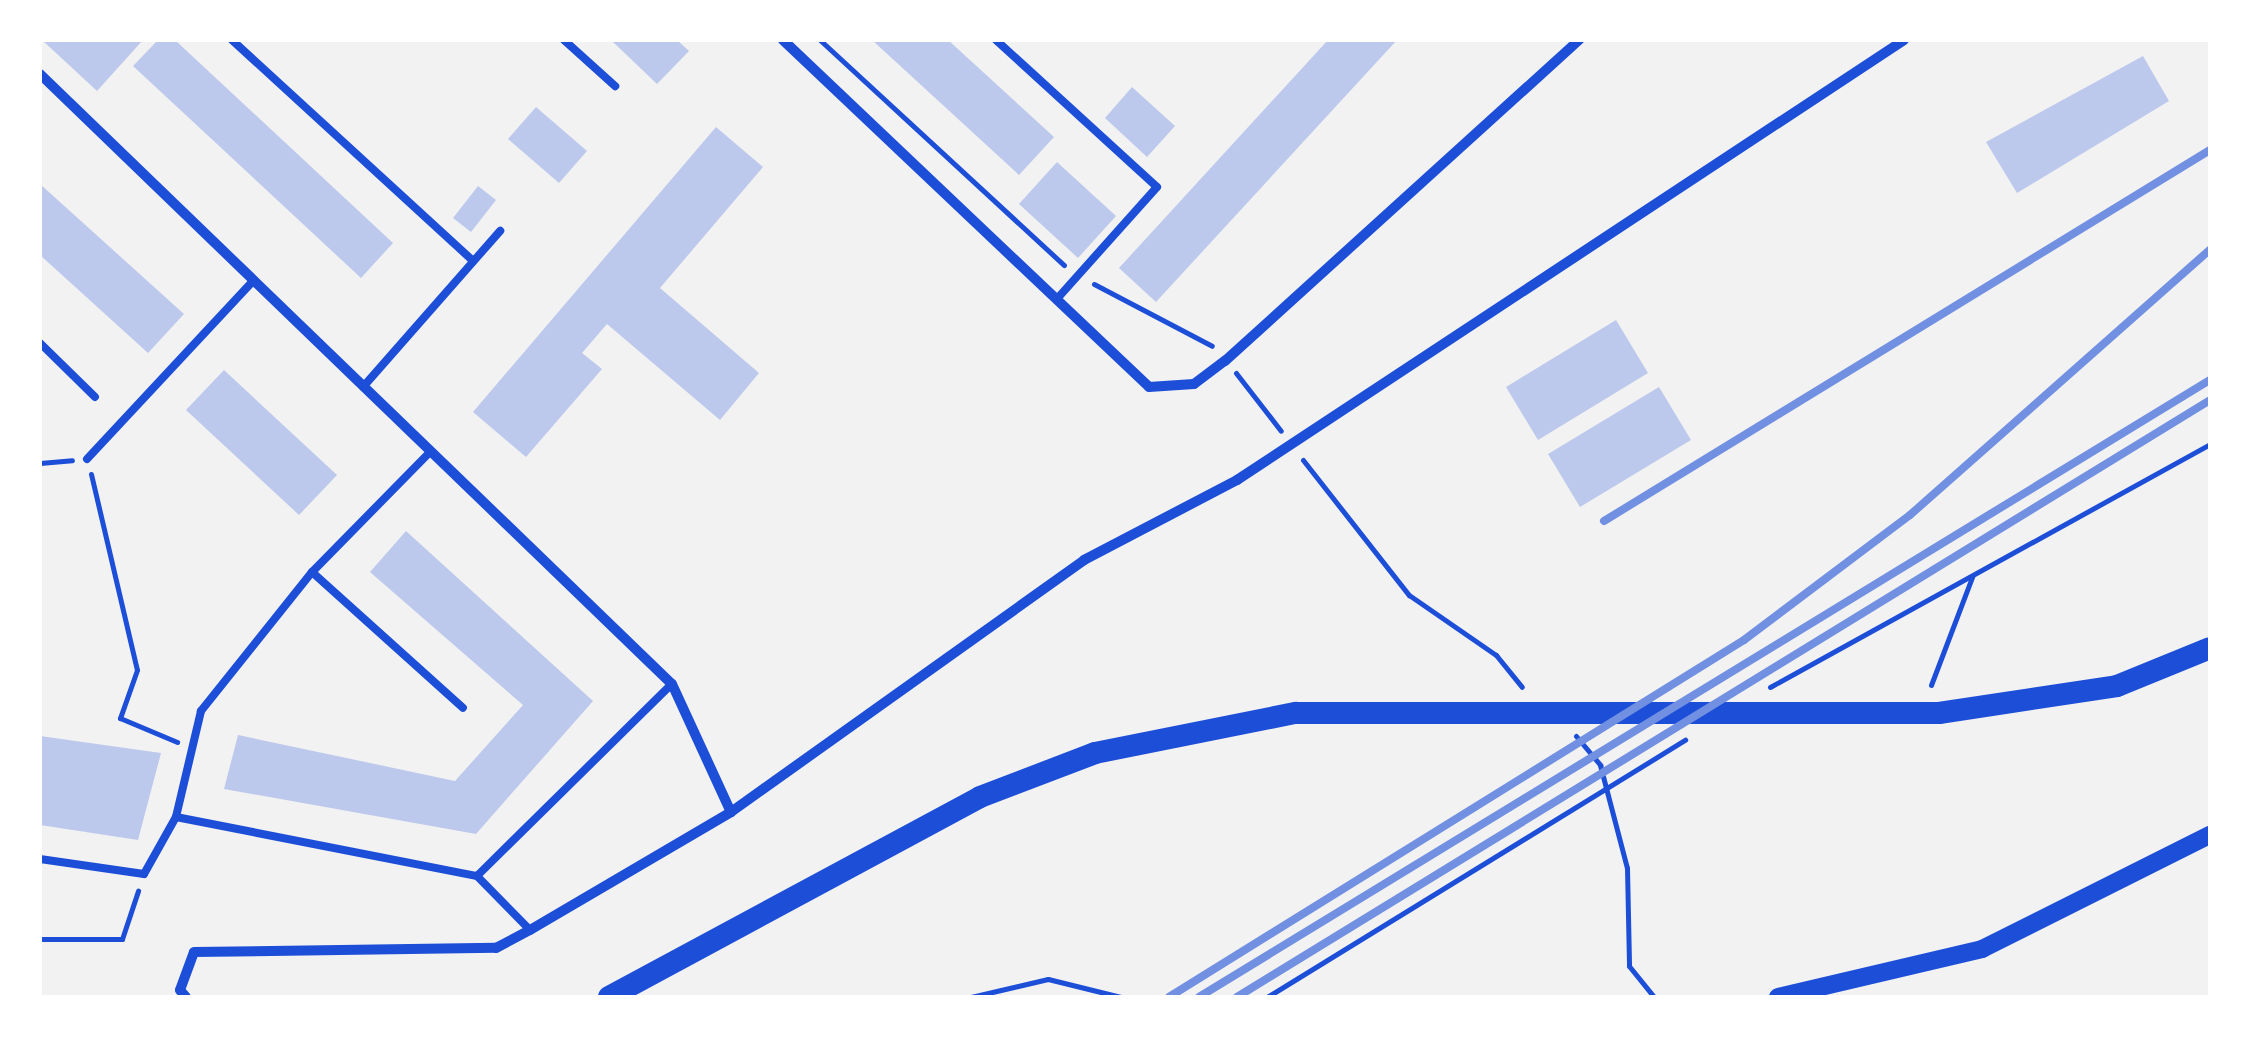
<!DOCTYPE html>
<style>
body{margin:0}
#map{position:relative;width:2250px;height:1037px;overflow:hidden;background:#f2f2f2;font-family:Helvetica,sans-serif}
div>[style]{position:absolute}
.building>*{inset:0;background:#bdc9ec}
.path>*{height:5px;margin:-2.5px;padding:0 2.5px;transform-origin:2.5px;border-radius:2.5px;background:#1d4ed8}
.service>*{height:8px;margin:-4px;padding:0 4px;transform-origin:4px;border-radius:4px;background:#1d4ed8}
.minor>*{height:10px;margin:-5px;padding:0 5px;transform-origin:5px;border-radius:5px;background:#1d4ed8}
.tertiary>*{height:18px;margin:-9px;padding:0 9px;transform-origin:9px;border-radius:9px;background:#1d4ed8}
.primary>*{height:22px;margin:-11px;padding:0 11px;transform-origin:11px;border-radius:11px;background:#1d4ed8}
.rail>*{height:8px;margin:-4px;padding:0 4px;transform-origin:4px;border-radius:4px;background:#7290e2}
span{translate:-50% -50%;white-space:nowrap;text-align:center;line-height:1.15;-webkit-text-stroke:9px #fff;paint-order:stroke}
.frame{position:absolute;inset:0;border:42px solid #fff;pointer-events:none}
</style>
<div id="map">
<div class="building">
<div style="clip-path:polygon(42px 40px,143px 40px,97px 91px)"></div>
<div style="clip-path:polygon(158px 40px,175px 40px,393px 243px,361px 278px,133px 66px)"></div>
<div style="clip-path:polygon(611px 40px,677px 40px,689px 51px,657px 84px)"></div>
<div style="clip-path:polygon(872px 40px,948px 40px,1054px 137px,1019px 175px)"></div>
<div style="clip-path:polygon(1328px 40px,1397px 40px,1156px 302px,1119px 268px)"></div>
<div style="clip-path:polygon(2143px 56px,2169px 101px,2017px 193px,1986px 142px)"></div>
<div style="clip-path:polygon(1132px 87px,1175px 126px,1147px 157px,1105px 118px)"></div>
<div style="clip-path:polygon(536px 107px,587px 151px,559px 183px,508px 139px)"></div>
<div style="clip-path:polygon(716px 127px,763px 167px,660px 288px,759px 373px,720px 420px,607px 324px,582px 353px,602px 369px,526px 457px,473px 412px)"></div>
<div style="clip-path:polygon(1057px 162px,1116px 216px,1078px 258px,1019px 204px)"></div>
<div style="clip-path:polygon(40px 184px,184px 314px,148px 353px,40px 255px)"></div>
<div style="clip-path:polygon(478px 186px,496px 200px,471px 232px,453px 218px)"></div>
<div style="clip-path:polygon(1616px 320px,1648px 373px,1538px 440px,1506px 387px)"></div>
<div style="clip-path:polygon(224px 370px,337px 475px,299px 515px,186px 410px)"></div>
<div style="clip-path:polygon(1659px 387px,1691px 440px,1580px 507px,1548px 454px)"></div>
<div style="clip-path:polygon(406px 531px,593px 701px,476px 834px,224px 789px,238px 735px,455px 781px,523px 705px,370px 572px)"></div>
<div style="clip-path:polygon(40px 736px,161px 753px,138px 840px,40px 825px)"></div>
</div>
<div class="path">
<div style="left:820px;top:40px;width:332px;rotate:42.7deg"></div>
<div style="left:1094px;top:284px;width:133px;rotate:27.7deg"></div>
<div style="left:1236px;top:373px;width:73px;rotate:52.2deg"></div>
<div style="left:1303px;top:460px;width:172px;rotate:51.9deg"></div>
<div style="left:1409px;top:595px;width:106px;rotate:34.6deg"></div>
<div style="left:1496px;top:655px;width:41px;rotate:50.9deg"></div>
<div style="left:40px;top:463px;width:32px;rotate:-5deg"></div>
<div style="left:91px;top:474px;width:201px;rotate:76.8deg"></div>
<div style="left:137px;top:670px;width:51px;rotate:109.5deg"></div>
<div style="left:120px;top:718px;width:62px;rotate:22.8deg"></div>
<div style="left:1931px;top:685px;width:116px;rotate:-69.2deg"></div>
<div style="left:1770px;top:687px;width:503px;rotate:-28.91deg"></div>
<div style="left:1576px;top:736px;width:38px;rotate:50deg"></div>
<div style="left:1600px;top:765px;width:106px;rotate:75.3deg"></div>
<div style="left:1627px;top:868px;width:98px;rotate:88.8deg"></div>
<div style="left:1629px;top:966px;width:40px;rotate:51deg"></div>
<div style="left:40px;top:939px;width:82px"></div>
<div style="left:122px;top:939px;width:51px;rotate:-71.6deg"></div>
<div style="left:971px;top:997px;width:79px;rotate:-13.2deg"></div>
<div style="left:1048px;top:979px;width:75px;rotate:13.9deg"></div>
<div style="left:1267px;top:997px;width:491px;rotate:-31.6deg"></div>
</div>
<div class="service">
<div style="left:232px;top:40px;width:326px;rotate:42.5deg"></div>
<div style="left:564px;top:40px;width:69px;rotate:42deg"></div>
<div style="left:996px;top:40px;width:218px;rotate:42.4deg"></div>
<div style="left:1157px;top:187px;width:150px;rotate:131.8deg"></div>
<div style="left:40px;top:343px;width:77px;rotate:44.5deg"></div>
<div style="left:363px;top:387px;width:208px;rotate:-48.7deg"></div>
<div style="left:430px;top:452px;width:168px;rotate:134.5deg"></div>
<div style="left:312px;top:572px;width:178px;rotate:128.6deg"></div>
<div style="left:201px;top:711px;width:109px;rotate:103.3deg"></div>
<div style="left:176px;top:817px;width:307px;rotate:11.1deg"></div>
<div style="left:87px;top:459px;width:245px;rotate:-47deg"></div>
<div style="left:312px;top:572px;width:203px;rotate:42deg"></div>
<div style="left:40px;top:859px;width:105px;rotate:8.2deg"></div>
<div style="left:144px;top:874px;width:65px;rotate:-60.7deg"></div>
<div style="left:530px;top:930px;width:76px;rotate:-134.5deg"></div>
<div style="left:477px;top:876px;width:274px;rotate:-44.6deg"></div>
</div>
<div class="minor">
<div style="left:783px;top:40px;width:504px;rotate:43.47deg"></div>
<div style="left:1149px;top:387px;width:45px;rotate:-3.8deg"></div>
<div style="left:1194px;top:384px;width:39px;rotate:-37deg"></div>
<div style="left:1225px;top:361px;width:478px;rotate:-42.2deg"></div>
<div style="left:40px;top:74px;width:878px;rotate:43.99deg"></div>
<div style="left:672px;top:684px;width:141px;rotate:65.3deg"></div>
<div style="left:186px;top:997px;width:9px;rotate:-131deg"></div>
<div style="left:180px;top:990px;width:40px;rotate:-69.8deg"></div>
<div style="left:194px;top:952px;width:302px;rotate:-0.8deg"></div>
<div style="left:496px;top:948px;width:38px;rotate:-28deg"></div>
<div style="left:530px;top:930px;width:233px;rotate:-30.4deg"></div>
<div style="left:731px;top:812px;width:434px;rotate:-35.5deg"></div>
<div style="left:1084px;top:560px;width:173px;rotate:-27.6deg"></div>
<div style="left:1237px;top:480px;width:799px;rotate:-33.41deg"></div>
</div>
<div class="tertiary">
<div style="left:1778px;top:997px;width:210px;rotate:-13.2deg"></div>
<div style="left:1982px;top:949px;width:255px;rotate:-26.6deg"></div>
</div>
<div class="primary">
<div style="left:609px;top:997px;width:421px;rotate:-28.3deg"></div>
<div style="left:980px;top:797px;width:123px;rotate:-20.9deg"></div>
<div style="left:1095px;top:753px;width:205px;rotate:-11.3deg"></div>
<div style="left:1296px;top:713px;width:643px"></div>
<div style="left:1939px;top:713px;width:180px;rotate:-8.6deg"></div>
<div style="left:2117px;top:686px;width:100px;rotate:-22.2deg"></div>
</div>
<div class="rail">
<div style="left:1604px;top:521px;width:711px;rotate:-31.48deg"></div>
<div style="left:1169px;top:997px;width:677px;rotate:-31.83deg"></div>
<div style="left:1744px;top:640px;width:208px;rotate:-37deg"></div>
<div style="left:1910px;top:515px;width:400px;rotate:-41.5deg"></div>
<div style="left:1199px;top:997px;width:1184px;rotate:-31.4deg"></div>
<div style="left:1237px;top:997px;width:1142px;rotate:-31.53deg"></div>
</div>
<div class="frame"></div>
</div>
